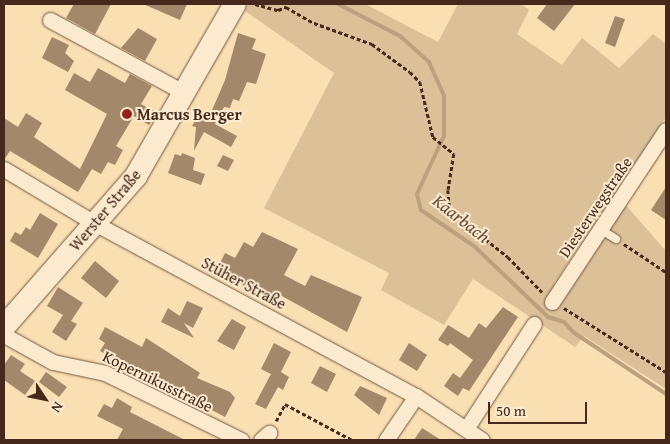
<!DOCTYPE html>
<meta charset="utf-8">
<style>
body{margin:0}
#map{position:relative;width:670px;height:444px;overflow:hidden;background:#f9dfb2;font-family:"Gentium Book Plus",serif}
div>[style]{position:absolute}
.green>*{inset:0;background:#dbc098}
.stream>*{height:4px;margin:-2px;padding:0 2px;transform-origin:2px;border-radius:2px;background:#bca17f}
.building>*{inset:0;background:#a3886a}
.path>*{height:2.5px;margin-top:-1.25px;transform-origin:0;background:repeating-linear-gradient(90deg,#46291c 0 4px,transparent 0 6.5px)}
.roads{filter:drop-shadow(0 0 1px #735642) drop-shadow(0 0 1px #735642)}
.lane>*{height:8px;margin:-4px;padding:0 4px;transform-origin:4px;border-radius:4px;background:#fbeacd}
.street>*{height:15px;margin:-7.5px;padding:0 7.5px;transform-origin:7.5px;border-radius:7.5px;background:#fbeacd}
.secondary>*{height:22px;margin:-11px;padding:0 11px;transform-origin:11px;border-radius:11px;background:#fbeacd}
.dots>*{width:14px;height:14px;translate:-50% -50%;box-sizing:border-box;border:2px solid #fbeacd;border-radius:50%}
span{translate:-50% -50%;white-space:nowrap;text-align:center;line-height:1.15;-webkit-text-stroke:4px #fbeacd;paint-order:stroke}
.poi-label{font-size:16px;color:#46291c;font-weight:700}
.left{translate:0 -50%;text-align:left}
.street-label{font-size:16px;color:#46291c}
.water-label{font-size:18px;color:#694d3a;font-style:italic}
.frame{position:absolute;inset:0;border:5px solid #46291c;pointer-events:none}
.north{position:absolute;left:20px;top:374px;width:50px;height:50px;-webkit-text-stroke:4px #fbeacd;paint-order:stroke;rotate:124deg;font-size:14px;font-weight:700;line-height:20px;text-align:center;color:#46291c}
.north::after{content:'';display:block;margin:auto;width:18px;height:22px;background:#46291c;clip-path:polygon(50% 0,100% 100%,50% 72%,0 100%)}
.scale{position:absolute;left:488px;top:402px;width:99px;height:22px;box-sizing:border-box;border:2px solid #46291c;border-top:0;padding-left:6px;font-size:15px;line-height:18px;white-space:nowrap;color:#46291c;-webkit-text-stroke:4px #fbeacd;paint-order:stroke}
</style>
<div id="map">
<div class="green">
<div style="clip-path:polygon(249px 4px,365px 4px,438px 42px,458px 4px,521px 4px,529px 10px,517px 34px,562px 65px,582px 38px,619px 68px,653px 34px,666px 44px,666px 117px,554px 284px,565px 292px,623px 202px,666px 251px,666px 389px,584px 336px,575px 347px,473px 279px,444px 325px,381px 290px,389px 273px,264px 208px,334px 73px,245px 11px)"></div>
</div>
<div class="stream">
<div style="left:338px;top:4px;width:70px;rotate:27.3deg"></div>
<div style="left:400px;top:36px;width:39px;rotate:42deg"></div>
<div style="left:429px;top:62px;width:37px;rotate:66deg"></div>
<div style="left:444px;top:96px;width:40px;rotate:90deg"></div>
<div style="left:444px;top:136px;width:64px;rotate:115deg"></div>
<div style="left:417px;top:194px;width:16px;rotate:76deg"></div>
<div style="left:421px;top:210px;width:64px;rotate:34.2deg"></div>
<div style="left:474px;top:246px;width:103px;rotate:43.8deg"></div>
<div style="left:548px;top:317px;width:17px;rotate:17deg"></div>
<div style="left:564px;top:322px;width:13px;rotate:48deg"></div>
<div style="left:573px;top:332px;width:112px;rotate:33.7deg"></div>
</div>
<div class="building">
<div style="clip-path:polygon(74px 4px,111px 4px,95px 34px,66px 18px)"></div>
<div style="clip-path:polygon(143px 4px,187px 4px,180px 20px)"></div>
<div style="clip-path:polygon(547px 4px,575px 4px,554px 31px,537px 18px)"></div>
<div style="clip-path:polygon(615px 16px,625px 19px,615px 47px,605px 43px)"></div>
<div style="clip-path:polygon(138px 28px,157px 39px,145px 61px,121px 48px)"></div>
<div style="clip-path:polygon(238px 33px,256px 39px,252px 49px,266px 54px,256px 84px,247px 82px,239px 101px,233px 99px,230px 108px,224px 107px,215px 124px,237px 136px,231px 147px,204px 132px,194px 151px,196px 127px,192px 126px,201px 110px,210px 115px,225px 80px)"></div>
<div style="clip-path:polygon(52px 37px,69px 45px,65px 53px,74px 61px,68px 72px,42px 58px)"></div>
<div style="clip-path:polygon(98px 68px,125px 83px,130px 74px,152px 86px,141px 104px,157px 113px,149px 125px,134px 116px,116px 146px,123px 150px,115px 165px,108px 162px,101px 174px,92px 169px,78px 192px,10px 151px,4px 160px,4px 118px,18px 127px,26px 113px,42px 123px,34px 137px,80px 169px,107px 114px,65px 90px,74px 73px,90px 82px)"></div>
<div style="clip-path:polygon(182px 153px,195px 158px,193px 170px,205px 174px,201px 185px,168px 173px,175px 154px,181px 156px)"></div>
<div style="clip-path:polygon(223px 155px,234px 160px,228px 171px,217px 166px)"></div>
<div style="clip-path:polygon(666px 187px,666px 220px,651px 210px)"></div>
<div style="clip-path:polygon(40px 213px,58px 224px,38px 258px,10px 241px,15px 232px,21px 235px,26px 227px,30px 230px)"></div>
<div style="clip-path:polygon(262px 232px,298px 249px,284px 275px,305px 286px,311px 275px,362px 297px,347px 332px,280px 295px,256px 293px,222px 273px,225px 268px,219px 265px,225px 253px,235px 258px,244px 242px,253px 247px)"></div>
<div style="clip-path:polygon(95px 261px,119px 281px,106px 298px,81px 278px)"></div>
<div style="clip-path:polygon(58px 287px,83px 303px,71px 321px,77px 324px,66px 341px,52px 332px,63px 315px,47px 306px)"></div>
<div style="clip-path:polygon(187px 301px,203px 308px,193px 328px,184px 323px,194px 338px,161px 322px,168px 308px,180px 316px)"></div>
<div style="clip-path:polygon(503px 307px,518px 317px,469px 391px,463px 388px,458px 396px,444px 386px,453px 373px,460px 378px,473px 360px,450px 343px,448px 346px,438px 340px,448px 325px,469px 338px,479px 323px,486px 328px)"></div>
<div style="clip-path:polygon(232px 319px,246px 327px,234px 350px,217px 341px)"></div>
<div style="clip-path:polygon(105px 327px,142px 347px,146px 338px,200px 373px,197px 378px,230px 392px,235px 398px,225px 417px,100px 351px,105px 343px,99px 339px)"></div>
<div style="clip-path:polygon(274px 343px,291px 352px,281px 372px,289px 377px,283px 390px,278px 387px,266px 409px,255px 404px,271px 374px,261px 369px)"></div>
<div style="clip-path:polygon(409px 343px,427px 355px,417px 371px,399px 360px)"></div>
<div style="clip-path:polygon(11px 355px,25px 364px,20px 371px,35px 381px,25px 395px,4px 380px,4px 365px)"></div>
<div style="clip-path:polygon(320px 366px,336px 374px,327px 392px,311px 383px)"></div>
<div style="clip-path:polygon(46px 372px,67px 387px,59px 397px,39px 382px)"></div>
<div style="clip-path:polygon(360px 386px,387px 398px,379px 415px,354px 395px)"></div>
<div style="clip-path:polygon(117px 398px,132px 407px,130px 412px,185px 440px,117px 440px,123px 429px,97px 416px,104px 404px,112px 408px)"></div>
<div style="clip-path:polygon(422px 428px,441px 440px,414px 440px)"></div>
</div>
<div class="path">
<div style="left:255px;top:4px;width:24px;rotate:15deg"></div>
<div style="left:278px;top:10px;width:9px;rotate:-21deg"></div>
<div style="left:286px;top:7px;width:32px;rotate:30deg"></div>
<div style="left:314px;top:23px;width:62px;rotate:19.9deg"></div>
<div style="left:372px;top:44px;width:47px;rotate:36.4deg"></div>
<div style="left:410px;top:72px;width:14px;rotate:45deg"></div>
<div style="left:420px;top:82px;width:57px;rotate:76.7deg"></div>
<div style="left:433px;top:137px;width:27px;rotate:39deg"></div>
<div style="left:454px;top:154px;width:36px;rotate:99deg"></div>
<div style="left:448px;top:190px;width:21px;rotate:85deg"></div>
<div style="left:450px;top:211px;width:74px;rotate:38.4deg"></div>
<div style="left:508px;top:257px;width:49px;rotate:45.8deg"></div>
<div style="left:624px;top:244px;width:50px;rotate:33.7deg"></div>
<div style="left:564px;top:308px;width:120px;rotate:32.1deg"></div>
<div style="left:276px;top:421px;width:19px;rotate:-62deg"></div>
<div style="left:285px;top:404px;width:76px;rotate:28.2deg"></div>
</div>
<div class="roads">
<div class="lane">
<div style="left:600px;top:229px;width:19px;rotate:32deg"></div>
</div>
<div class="street">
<div style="left:50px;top:20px;width:151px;rotate:28.4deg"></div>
<div style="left:4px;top:169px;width:107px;rotate:30.9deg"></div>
<div style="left:96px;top:224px;width:363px;rotate:28.3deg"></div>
<div style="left:416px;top:396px;width:79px;rotate:33.7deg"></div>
<div style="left:552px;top:302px;width:206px;rotate:-56.5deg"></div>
<div style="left:4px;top:335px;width:56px;rotate:28.9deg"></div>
<div style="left:53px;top:362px;width:53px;rotate:11.9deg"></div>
<div style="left:105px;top:373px;width:152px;rotate:26.2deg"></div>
<div style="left:466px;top:429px;width:125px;rotate:-57.1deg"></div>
<div style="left:261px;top:440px;width:11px;rotate:-41deg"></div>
<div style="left:386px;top:440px;width:53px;rotate:-55.7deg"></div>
</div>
<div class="secondary">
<div style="left:4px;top:327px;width:201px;rotate:-48.8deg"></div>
<div style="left:136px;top:176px;width:198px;rotate:-60.1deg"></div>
</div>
</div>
<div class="dots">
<div style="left:127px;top:114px;background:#8f2418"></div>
</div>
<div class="poi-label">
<span class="left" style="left:137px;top:114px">Marcus Berger</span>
</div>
<div class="street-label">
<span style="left:595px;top:207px;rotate:-56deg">Diesterwegstraße</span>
<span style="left:105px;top:210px;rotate:-50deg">Werster Straße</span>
<span style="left:244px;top:283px;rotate:28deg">Stüher Straße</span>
<span style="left:158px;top:381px;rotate:26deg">Kopernikusstraße</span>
</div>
<div class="water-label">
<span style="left:461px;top:219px;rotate:38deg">Kaarbach</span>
</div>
<div class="frame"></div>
<div class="north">N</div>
<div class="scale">50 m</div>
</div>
